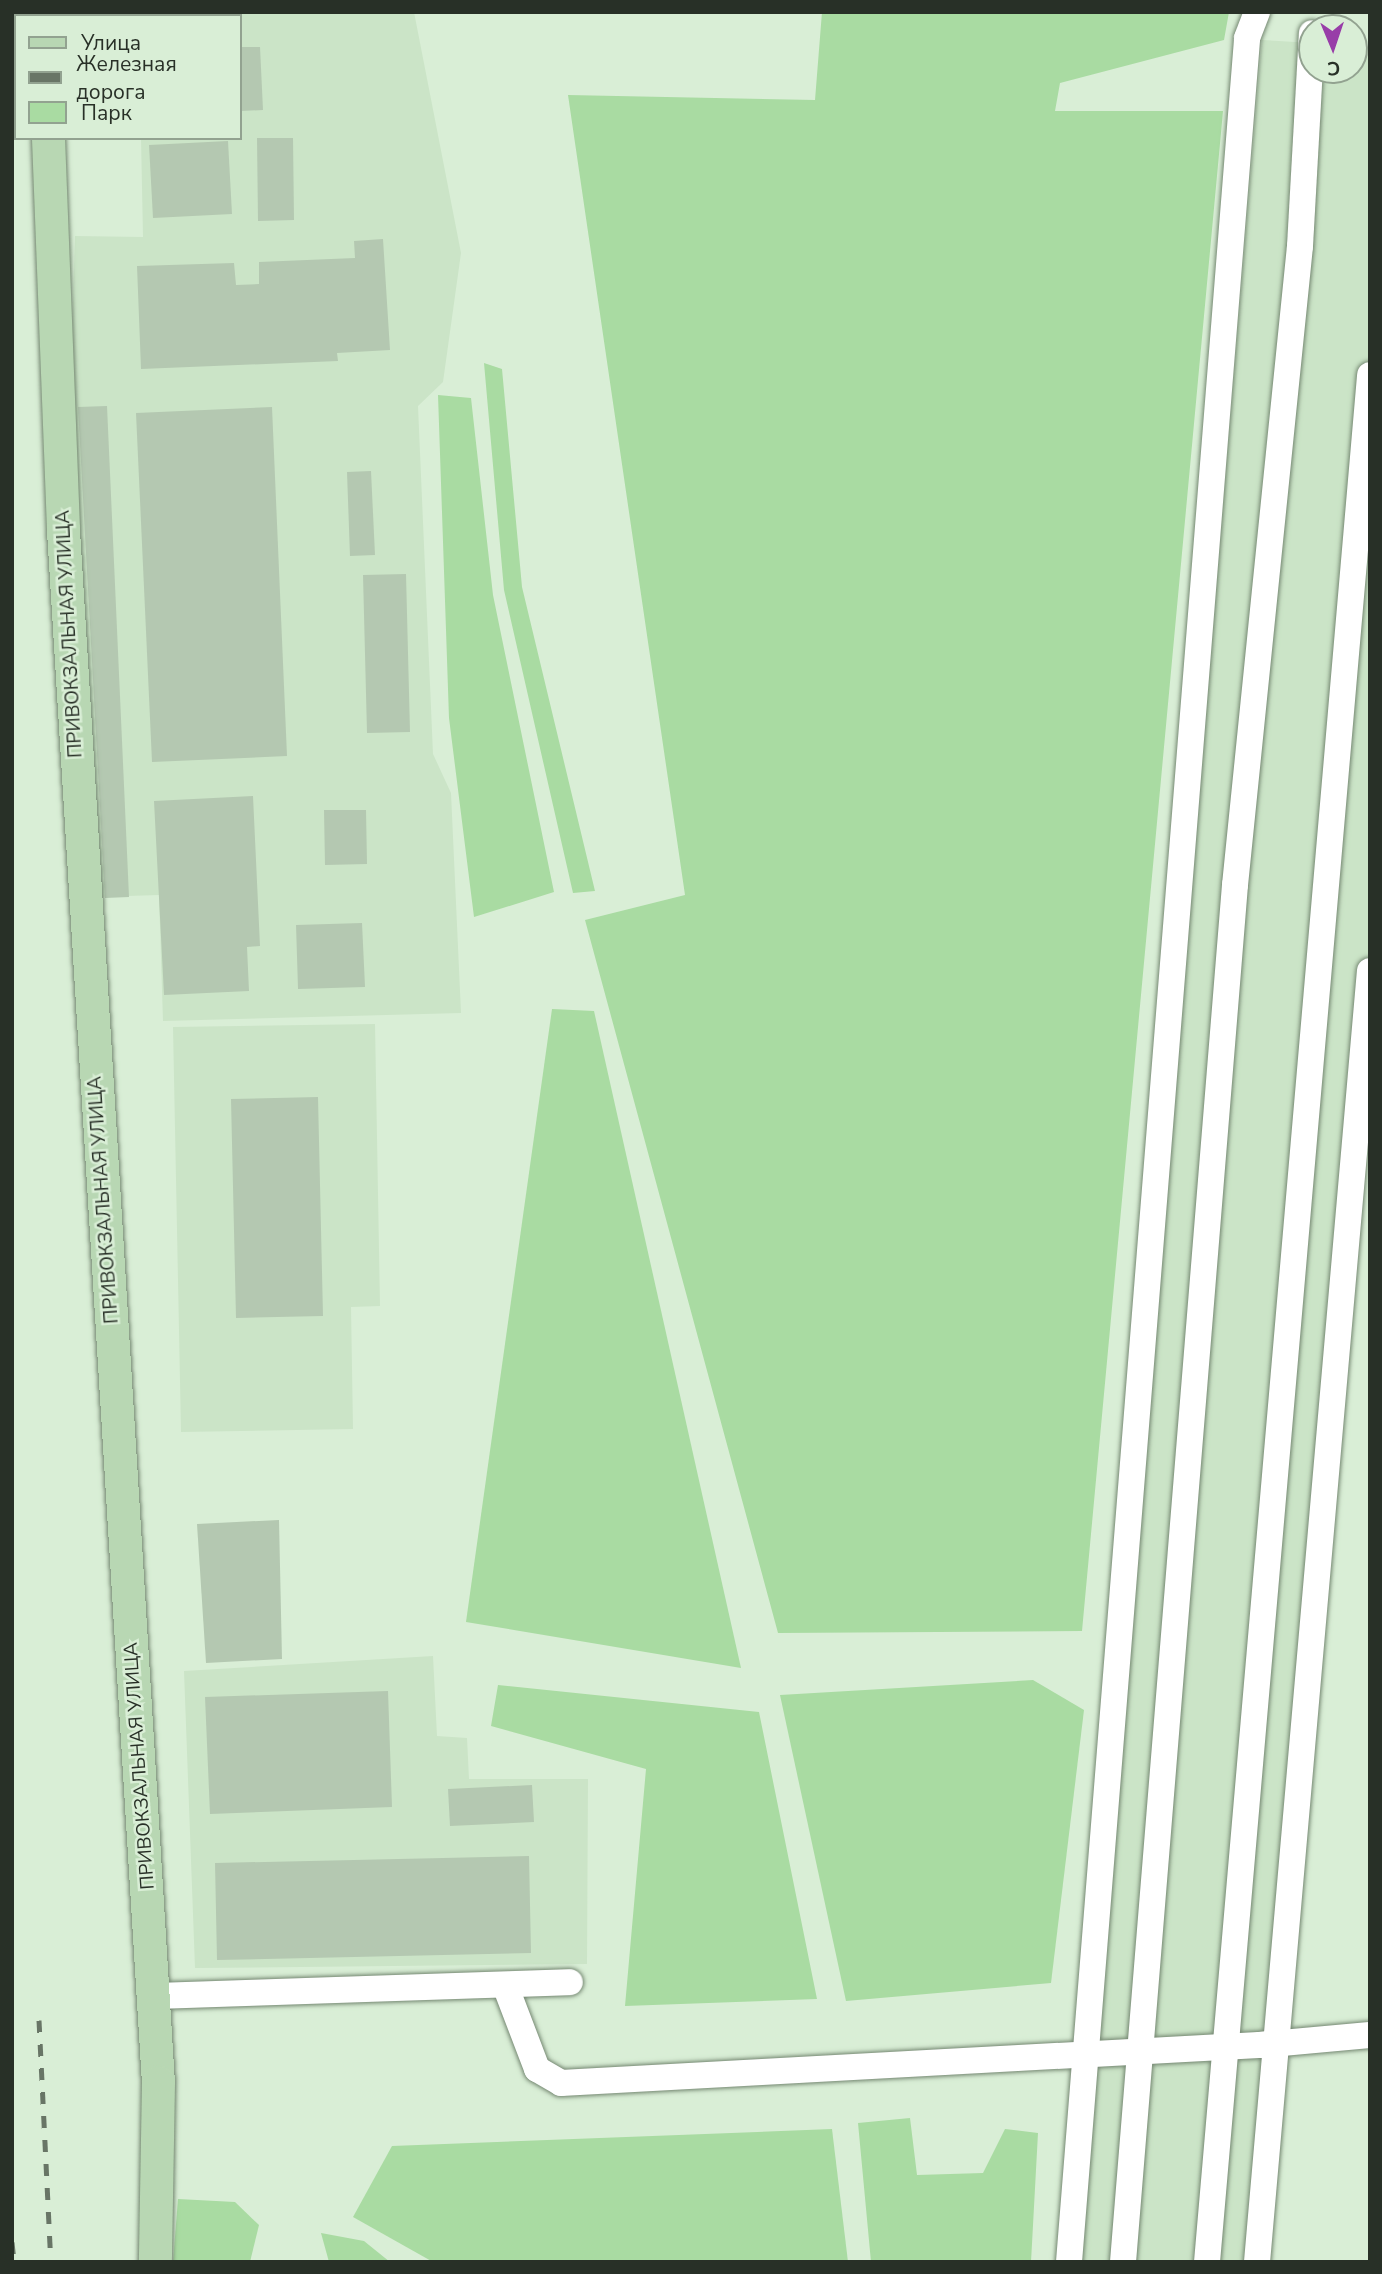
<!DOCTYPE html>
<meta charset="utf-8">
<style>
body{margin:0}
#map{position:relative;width:1382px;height:2274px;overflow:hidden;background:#d9eed6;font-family:"Nunito Sans",sans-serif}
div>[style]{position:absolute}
.built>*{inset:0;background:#cbe4c7}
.green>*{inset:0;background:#a9dba2}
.building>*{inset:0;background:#b4c8b1}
.roads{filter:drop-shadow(0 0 2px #758872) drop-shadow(0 0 2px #758872)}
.minor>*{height:26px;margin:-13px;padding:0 13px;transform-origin:13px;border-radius:13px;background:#fff}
.major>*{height:33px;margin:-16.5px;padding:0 16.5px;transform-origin:16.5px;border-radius:16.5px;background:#b8d7b3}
.rail>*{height:5px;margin-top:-2.5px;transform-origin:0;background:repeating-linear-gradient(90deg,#687566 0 12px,transparent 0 24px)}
span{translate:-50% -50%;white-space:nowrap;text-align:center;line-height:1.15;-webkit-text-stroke:5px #d9eed6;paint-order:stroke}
.street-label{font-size:19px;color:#283027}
.frame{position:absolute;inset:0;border:14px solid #283027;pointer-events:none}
.legend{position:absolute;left:14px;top:14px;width:228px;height:126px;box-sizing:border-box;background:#d9eed6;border:2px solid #92a290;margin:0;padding:9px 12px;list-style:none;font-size:21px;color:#283027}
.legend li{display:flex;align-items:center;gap:14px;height:35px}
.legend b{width:35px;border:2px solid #92a290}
.north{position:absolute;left:1298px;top:14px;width:70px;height:70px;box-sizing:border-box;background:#d9eed6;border:2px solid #92a290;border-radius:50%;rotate:178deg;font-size:19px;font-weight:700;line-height:28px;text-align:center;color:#283027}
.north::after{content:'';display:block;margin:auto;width:24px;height:32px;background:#983da8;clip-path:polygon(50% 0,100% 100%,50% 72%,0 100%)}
</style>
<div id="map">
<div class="built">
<div style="clip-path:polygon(139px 12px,414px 12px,461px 253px,443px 382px,418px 406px,433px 754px,451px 793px,461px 1013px,163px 1021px,159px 895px,95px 897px,70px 405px,75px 236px,143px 237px,141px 138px,240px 138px,240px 16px)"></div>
<div style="clip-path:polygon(1262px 40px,1312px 43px,1312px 70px,1354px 70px,1354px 45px,1370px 46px,1370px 1020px,1266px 2262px,1076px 2262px)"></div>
<div style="clip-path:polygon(375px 1024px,380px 1306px,351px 1307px,353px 1429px,181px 1432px,173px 1027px)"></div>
<div style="clip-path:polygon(433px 1656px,437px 1736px,467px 1738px,469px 1779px,588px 1779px,587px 1964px,195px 1968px,184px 1671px)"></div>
</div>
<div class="green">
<div style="clip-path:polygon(822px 12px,1229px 12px,1224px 40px,1060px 83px,1055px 111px,1223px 111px,1082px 1631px,778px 1633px,585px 920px,685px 895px,568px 95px,815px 100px)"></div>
<div style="clip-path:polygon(484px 363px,502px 369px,522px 587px,595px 891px,573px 893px,504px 590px)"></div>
<div style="clip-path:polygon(438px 395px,471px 398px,493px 595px,554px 892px,474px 917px,449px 718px)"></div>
<div style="clip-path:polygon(552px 1009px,594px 1011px,741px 1668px,466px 1622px)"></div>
<div style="clip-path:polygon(1033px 1680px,1084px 1710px,1051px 1983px,846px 2001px,780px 1695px)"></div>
<div style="clip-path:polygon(498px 1685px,759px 1712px,817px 1999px,625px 2006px,646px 1769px,491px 1726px)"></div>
<div style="clip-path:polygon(910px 2118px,917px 2175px,983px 2173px,1005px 2129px,1038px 2133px,1031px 2262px,871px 2262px,858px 2123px)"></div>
<div style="clip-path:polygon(832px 2129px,848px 2262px,433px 2262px,353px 2217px,392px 2146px)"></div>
<div style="clip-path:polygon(178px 2199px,235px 2202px,259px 2225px,250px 2262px,173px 2262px)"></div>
<div style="clip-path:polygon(321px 2233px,364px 2241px,390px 2262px,329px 2262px)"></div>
</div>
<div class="building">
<div style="clip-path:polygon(240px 47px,260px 47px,263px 110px,240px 111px)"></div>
<div style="clip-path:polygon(257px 138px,293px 138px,294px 220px,258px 221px)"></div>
<div style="clip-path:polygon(228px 141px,232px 214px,153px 218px,149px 145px)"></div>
<div style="clip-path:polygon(383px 239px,390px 350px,337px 353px,338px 361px,141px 369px,137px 266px,234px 263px,236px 285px,259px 284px,259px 262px,355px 258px,354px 241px)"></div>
<div style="clip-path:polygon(107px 406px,129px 897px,105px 898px,78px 407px)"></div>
<div style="clip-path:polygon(272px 407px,287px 756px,152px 762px,136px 413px)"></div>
<div style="clip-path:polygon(371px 471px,375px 555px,350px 556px,347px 472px)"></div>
<div style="clip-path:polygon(406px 574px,410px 732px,367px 733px,363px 575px)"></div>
<div style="clip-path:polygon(253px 796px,260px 946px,247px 947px,249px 991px,164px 995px,154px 801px)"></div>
<div style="clip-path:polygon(324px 810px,366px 810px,367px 864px,325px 865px)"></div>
<div style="clip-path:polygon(362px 923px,365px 987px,298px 989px,296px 925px)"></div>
<div style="clip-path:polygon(318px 1097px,323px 1316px,236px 1318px,231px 1099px)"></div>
<div style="clip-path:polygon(279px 1520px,282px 1659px,206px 1663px,197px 1524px)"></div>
<div style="clip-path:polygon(388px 1691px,392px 1807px,210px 1814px,205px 1697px)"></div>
<div style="clip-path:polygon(532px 1785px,534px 1822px,450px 1826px,448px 1789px)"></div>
<div style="clip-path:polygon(529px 1856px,531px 1953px,217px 1960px,215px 1863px)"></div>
</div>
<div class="roads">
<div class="minor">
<div style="left:505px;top:1985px;width:90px;rotate:69.1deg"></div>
<div style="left:537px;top:2069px;width:28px;rotate:30deg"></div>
<div style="left:561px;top:2083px;width:717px;rotate:-3.12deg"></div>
<div style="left:154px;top:1996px;width:416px;rotate:-1.9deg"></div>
<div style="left:1260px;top:2045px;width:110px;rotate:-5.2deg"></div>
<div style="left:1069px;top:2262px;width:2231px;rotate:-85.42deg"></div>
<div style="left:1247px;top:38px;width:28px;rotate:-69deg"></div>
<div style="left:1123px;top:2262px;width:1382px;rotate:-85.35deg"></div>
<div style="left:1235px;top:885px;width:642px;rotate:-84.19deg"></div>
<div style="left:1300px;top:246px;width:213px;rotate:-86.8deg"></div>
<div style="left:1207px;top:2262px;width:1894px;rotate:-85.06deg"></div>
<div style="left:1257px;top:2262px;width:1296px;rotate:-85deg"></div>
</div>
<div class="major">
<div style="left:44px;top:12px;width:4px;rotate:76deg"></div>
<div style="left:48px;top:138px;width:392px;rotate:87.8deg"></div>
<div style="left:63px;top:530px;width:1555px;rotate:86.5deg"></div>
<div style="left:158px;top:2082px;width:180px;rotate:91deg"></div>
</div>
</div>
<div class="rail">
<div style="left:39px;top:2020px;width:242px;rotate:87.2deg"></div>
<div style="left:12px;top:2242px;width:20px;rotate:84deg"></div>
</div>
<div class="street-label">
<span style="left:70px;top:634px;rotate:-93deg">ПРИВОКЗАЛЬНАЯ УЛИЦА</span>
<span style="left:104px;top:1200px;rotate:-94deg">ПРИВОКЗАЛЬНАЯ УЛИЦА</span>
<span style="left:140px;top:1766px;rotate:-94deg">ПРИВОКЗАЛЬНАЯ УЛИЦА</span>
</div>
<div class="frame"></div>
<ul class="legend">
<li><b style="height:9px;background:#b8d7b3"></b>Улица</li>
<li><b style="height:9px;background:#687566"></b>Железная дорога</li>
<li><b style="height:19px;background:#a9dba2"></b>Парк</li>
</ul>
<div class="north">С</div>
</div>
